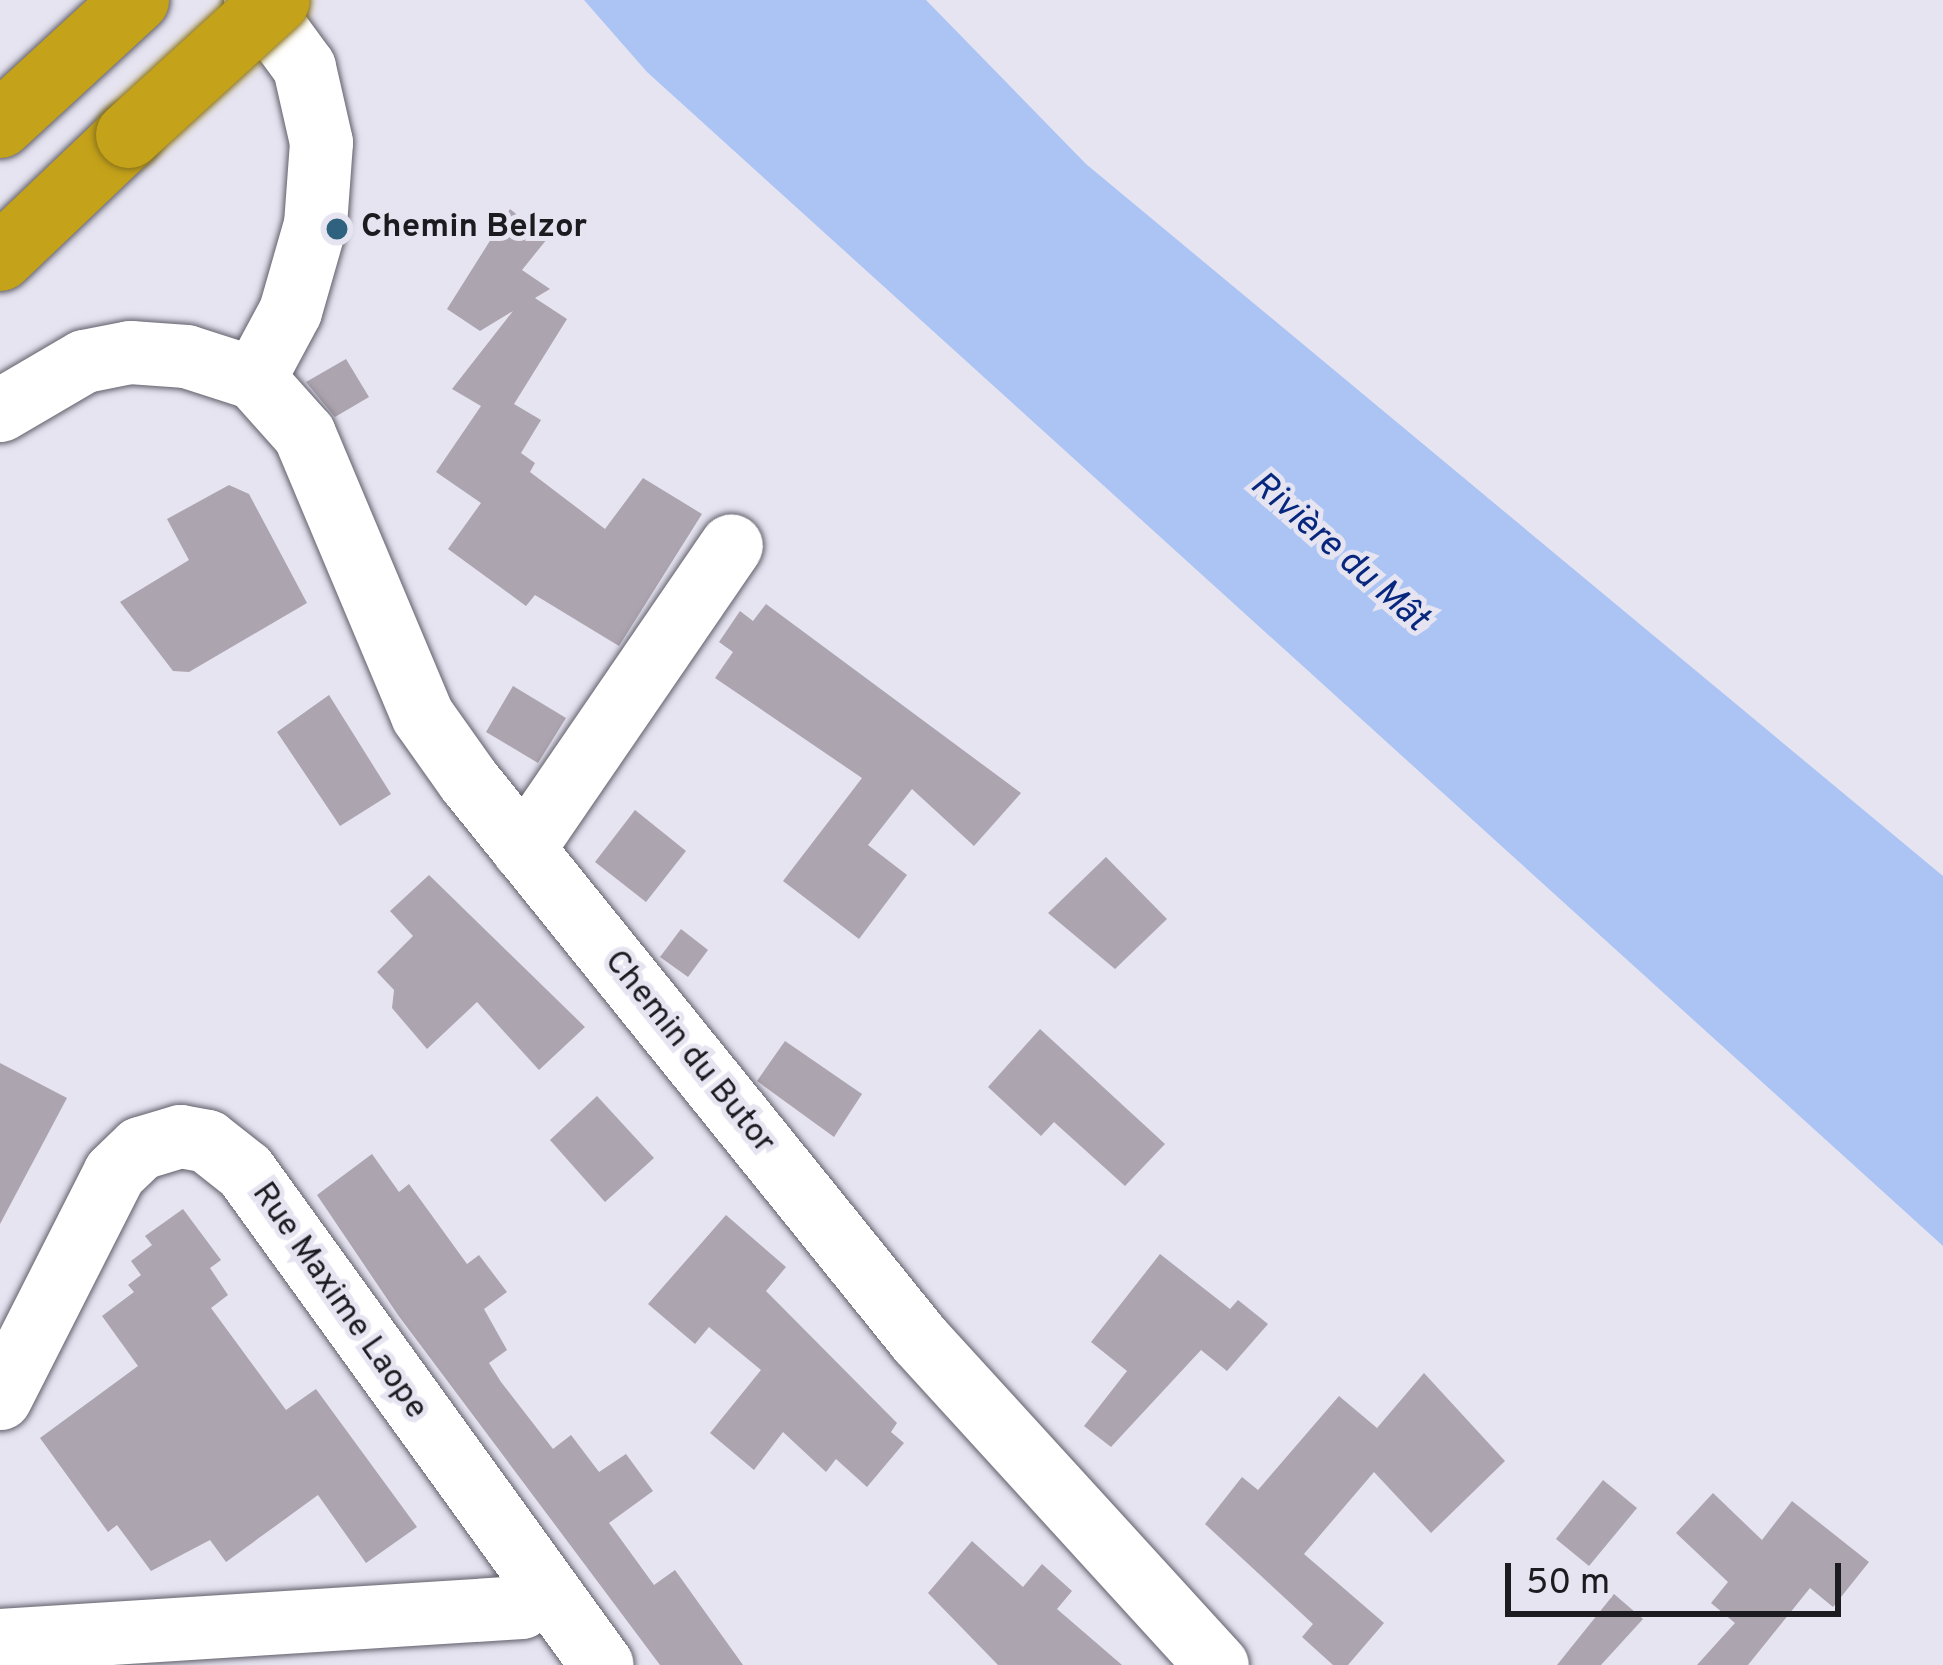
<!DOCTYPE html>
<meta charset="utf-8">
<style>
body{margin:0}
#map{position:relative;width:1943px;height:1665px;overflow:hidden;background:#e6e4f1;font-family:Overpass,sans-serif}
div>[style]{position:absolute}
.water>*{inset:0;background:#acc4f4}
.building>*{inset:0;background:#aca4af}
.roads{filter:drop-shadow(0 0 3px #605f6a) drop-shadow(0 0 3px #605f6a)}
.minor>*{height:63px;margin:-31.5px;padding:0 31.5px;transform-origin:31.5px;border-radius:31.5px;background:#fff}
.highway>*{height:66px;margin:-33px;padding:0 33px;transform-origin:33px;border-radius:33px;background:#c4a21a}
.bridges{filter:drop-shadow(0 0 3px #89731c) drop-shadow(0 0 3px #89731c)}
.highway-bridge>*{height:66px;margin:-33px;padding:0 33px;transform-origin:33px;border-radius:33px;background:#c4a21a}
.dots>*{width:33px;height:33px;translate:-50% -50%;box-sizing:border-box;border:6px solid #e6e4f1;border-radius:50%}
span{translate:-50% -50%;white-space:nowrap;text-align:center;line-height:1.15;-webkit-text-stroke:10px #e6e4f1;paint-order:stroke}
.poi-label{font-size:33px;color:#1c1b20;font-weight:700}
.left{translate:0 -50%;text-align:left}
.street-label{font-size:33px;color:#1c1b20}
.water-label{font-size:36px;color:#07277e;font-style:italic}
.scale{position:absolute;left:1505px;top:1563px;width:336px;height:54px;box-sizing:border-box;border:6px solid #1c1b20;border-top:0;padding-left:15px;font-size:36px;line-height:42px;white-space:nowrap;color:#1c1b20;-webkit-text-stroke:9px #e6e4f1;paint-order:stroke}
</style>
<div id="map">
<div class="water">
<div style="clip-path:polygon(584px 0,926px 0,1086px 164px,1943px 876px,1943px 1246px,647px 72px)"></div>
</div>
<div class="building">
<div style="clip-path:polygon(510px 209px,547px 239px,522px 270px,550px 289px,535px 298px,567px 319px,514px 404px,541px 420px,521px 453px,535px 463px,530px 472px,605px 529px,643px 478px,702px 514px,619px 646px,535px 595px,526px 606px,448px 549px,481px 503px,436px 472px,481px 406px,452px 389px,513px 311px,480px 331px,447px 309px)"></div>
<div style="clip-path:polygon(346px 359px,369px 397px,335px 417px,306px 382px)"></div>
<div style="clip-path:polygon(229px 485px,249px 494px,307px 603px,189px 672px,173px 671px,120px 602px,189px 560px,167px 519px)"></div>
<div style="clip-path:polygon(766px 604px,1021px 793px,974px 846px,912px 789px,868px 845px,907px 875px,859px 939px,783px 881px,862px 778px,715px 678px,733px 652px,719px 642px,740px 611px,753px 621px)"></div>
<div style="clip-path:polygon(513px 686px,566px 718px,538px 763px,486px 732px)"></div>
<div style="clip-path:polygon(329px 695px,391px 794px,340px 826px,277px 732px)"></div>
<div style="clip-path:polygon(635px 810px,686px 851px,646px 902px,595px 862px)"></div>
<div style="clip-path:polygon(1106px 857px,1167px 919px,1115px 969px,1048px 913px)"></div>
<div style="clip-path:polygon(429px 875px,585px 1027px,539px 1070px,477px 1002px,427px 1049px,392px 1008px,394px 990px,377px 972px,413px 936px,390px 911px)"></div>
<div style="clip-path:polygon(681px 929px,708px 950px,688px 977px,660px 957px)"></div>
<div style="clip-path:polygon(1040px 1029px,1165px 1144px,1125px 1186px,1054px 1122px,1041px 1136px,988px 1087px)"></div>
<div style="clip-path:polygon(785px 1041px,862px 1094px,834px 1137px,757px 1081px)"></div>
<div style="clip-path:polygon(0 1063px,67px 1098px,0 1224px)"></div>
<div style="clip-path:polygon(597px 1096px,654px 1158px,605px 1202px,550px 1140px)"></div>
<div style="clip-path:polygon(372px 1154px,399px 1192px,409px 1184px,467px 1264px,479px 1255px,507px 1292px,484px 1309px,507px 1350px,489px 1363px,501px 1382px,553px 1449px,571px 1435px,599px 1472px,626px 1454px,653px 1491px,609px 1523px,654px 1585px,675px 1570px,743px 1665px,660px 1665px,398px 1315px,317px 1195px)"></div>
<div style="clip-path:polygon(183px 1209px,221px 1260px,210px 1268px,228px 1295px,211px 1308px,286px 1410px,316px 1389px,417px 1527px,366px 1563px,318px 1495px,226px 1562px,210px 1540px,151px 1571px,117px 1525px,108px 1532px,40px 1438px,138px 1366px,102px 1316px,134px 1292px,128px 1285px,141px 1275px,131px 1261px,152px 1245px,145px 1236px)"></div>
<div style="clip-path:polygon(726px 1215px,786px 1267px,766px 1291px,897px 1423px,891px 1432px,904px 1443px,867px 1487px,836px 1459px,826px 1472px,783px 1432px,754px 1470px,710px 1433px,761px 1370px,709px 1327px,695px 1344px,648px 1304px)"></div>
<div style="clip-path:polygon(1160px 1254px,1230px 1309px,1238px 1300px,1268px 1324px,1227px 1371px,1201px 1350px,1111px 1447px,1084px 1426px,1127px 1371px,1091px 1342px)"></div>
<div style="clip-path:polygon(1424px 1373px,1505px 1461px,1431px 1533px,1374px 1472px,1304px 1554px,1384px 1623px,1348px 1665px,1333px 1665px,1302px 1637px,1313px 1624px,1205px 1524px,1242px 1477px,1258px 1490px,1339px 1396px,1377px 1428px)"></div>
<div style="clip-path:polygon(1603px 1480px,1637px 1508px,1589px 1566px,1556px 1539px)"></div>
<div style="clip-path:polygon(1713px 1493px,1762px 1540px,1792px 1501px,1869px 1562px,1833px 1607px,1810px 1588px,1748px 1665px,1697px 1665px,1735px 1623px,1711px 1603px,1728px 1582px,1676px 1533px)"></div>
<div style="clip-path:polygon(972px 1541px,1023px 1587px,1042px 1564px,1072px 1591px,1057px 1609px,1122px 1665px,998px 1665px,928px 1593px)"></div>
<div style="clip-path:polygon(1614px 1594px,1643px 1619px,1601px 1665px,1557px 1665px)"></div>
</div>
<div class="roads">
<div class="minor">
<div style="left:254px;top:378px;width:76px;rotate:-61.8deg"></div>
<div style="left:290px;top:311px;width:91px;rotate:-74deg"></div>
<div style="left:315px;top:224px;width:82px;rotate:-85.8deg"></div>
<div style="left:321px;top:142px;width:77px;rotate:-102.8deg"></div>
<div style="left:304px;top:67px;width:83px;rotate:-126.2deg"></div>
<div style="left:0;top:410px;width:97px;rotate:-30.3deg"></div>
<div style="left:84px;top:361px;width:47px;rotate:-11.1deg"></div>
<div style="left:130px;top:352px;width:56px;rotate:4.1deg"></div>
<div style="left:186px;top:356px;width:71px;rotate:17.9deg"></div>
<div style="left:254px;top:378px;width:75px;rotate:48.2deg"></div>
<div style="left:304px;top:434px;width:305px;rotate:67.2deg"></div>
<div style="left:422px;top:715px;width:80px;rotate:54.7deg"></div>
<div style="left:468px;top:780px;width:718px;rotate:51.1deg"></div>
<div style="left:919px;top:1339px;width:442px;rotate:47.6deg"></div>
<div style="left:523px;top:849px;width:368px;rotate:-55.6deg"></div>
<div style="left:0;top:1398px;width:252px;rotate:-63.1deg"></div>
<div style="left:114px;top:1173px;width:36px;rotate:-44deg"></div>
<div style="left:140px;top:1148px;width:42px;rotate:-16.7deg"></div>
<div style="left:180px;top:1136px;width:27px;rotate:10deg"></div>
<div style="left:207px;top:1141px;width:48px;rotate:38.3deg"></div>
<div style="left:245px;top:1171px;width:609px;rotate:54.15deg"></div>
<div style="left:0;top:1640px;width:522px;rotate:-3.62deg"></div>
<div style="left:521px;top:1607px;width:27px;rotate:-42deg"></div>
</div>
<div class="highway">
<div style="left:0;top:125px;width:185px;rotate:-42.6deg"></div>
<div style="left:0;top:258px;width:178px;rotate:-43.6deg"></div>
</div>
</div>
<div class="bridges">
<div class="highway-bridge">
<div style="left:129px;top:135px;width:200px;rotate:-42.4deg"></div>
</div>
</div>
<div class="dots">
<div style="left:337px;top:229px;background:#2f627f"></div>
</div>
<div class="poi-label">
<span class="left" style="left:361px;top:229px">Chemin Belzor</span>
</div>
<div class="street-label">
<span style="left:688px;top:1053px;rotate:51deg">Chemin du Butor</span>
<span style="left:338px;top:1302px;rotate:55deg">Rue Maxime Laope</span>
</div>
<div class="water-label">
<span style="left:1338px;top:553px;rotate:41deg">Rivière du Mât</span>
</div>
<div class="scale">50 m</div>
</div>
